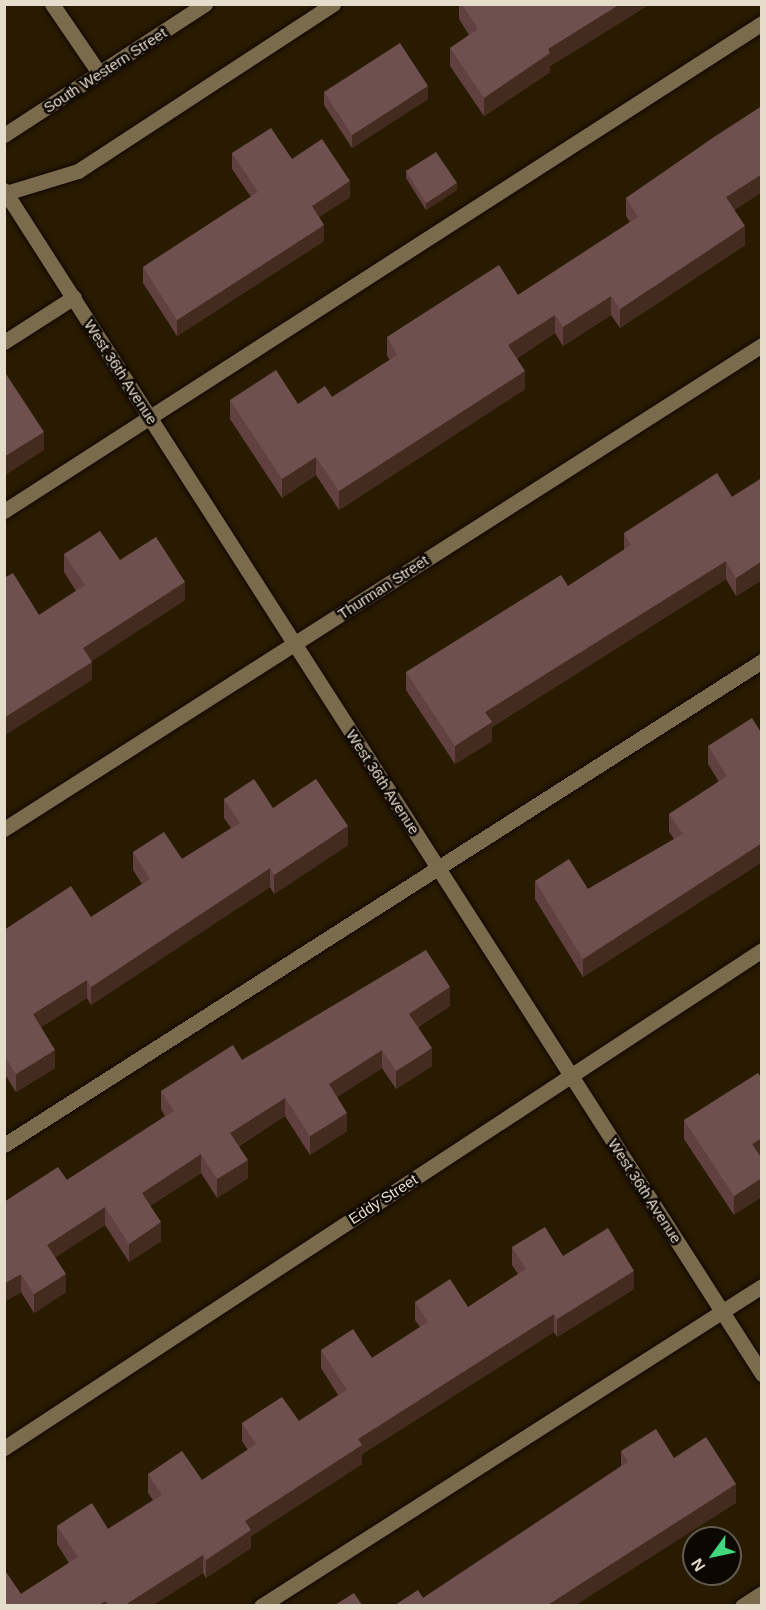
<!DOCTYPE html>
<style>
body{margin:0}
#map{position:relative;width:766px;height:1610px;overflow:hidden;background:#291b01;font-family:Arial,sans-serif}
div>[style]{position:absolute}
.roads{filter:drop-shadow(0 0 2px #110600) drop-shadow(0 0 2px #110600)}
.service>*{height:15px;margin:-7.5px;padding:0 7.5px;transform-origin:7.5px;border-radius:7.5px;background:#7a6b4d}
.minor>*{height:15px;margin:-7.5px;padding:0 7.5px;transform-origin:7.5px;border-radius:7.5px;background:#7a6b4d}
.secondary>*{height:15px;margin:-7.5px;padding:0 7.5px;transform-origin:7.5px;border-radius:7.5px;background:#7a6b4d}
.wall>*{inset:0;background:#604140}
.shaded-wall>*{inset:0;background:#442b20}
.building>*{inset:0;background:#6e514f}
span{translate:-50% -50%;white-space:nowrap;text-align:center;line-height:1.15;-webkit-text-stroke:5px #0d0701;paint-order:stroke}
.street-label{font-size:15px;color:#e5dccc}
.frame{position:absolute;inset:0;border:6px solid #e5dccc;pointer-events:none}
.north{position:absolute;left:682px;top:1526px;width:60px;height:60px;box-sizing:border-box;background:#0d0701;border:2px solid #635c52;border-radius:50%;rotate:237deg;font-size:16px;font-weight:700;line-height:24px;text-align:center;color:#e5dccc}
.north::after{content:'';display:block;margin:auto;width:21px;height:27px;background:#41d77c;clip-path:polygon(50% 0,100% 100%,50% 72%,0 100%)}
</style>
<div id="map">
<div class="roads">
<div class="service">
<div style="left:52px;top:4px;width:83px;rotate:55.7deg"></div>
<div style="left:4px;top:342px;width:83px;rotate:-32.7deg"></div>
<div style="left:4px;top:511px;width:902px;rotate:-32.77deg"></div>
<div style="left:4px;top:1145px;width:899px;rotate:-32.56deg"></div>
<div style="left:261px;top:1606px;width:594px;rotate:-32.57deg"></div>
</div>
<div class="minor">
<div style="left:4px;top:190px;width:1406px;rotate:57.37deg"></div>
<div style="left:6px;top:193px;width:75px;rotate:-17deg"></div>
<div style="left:78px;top:171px;width:305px;rotate:-33.2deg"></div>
<div style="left:4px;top:829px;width:899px;rotate:-32.56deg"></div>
<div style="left:4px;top:1448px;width:907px;rotate:-33.3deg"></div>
<div style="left:742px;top:1606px;width:24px;rotate:-33deg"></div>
</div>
<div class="secondary">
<div style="left:4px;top:135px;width:240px;rotate:-33.1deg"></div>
</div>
</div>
<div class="wall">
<div style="clip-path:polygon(459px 4px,650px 4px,550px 66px,550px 72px,484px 116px,450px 66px,450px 48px,469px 35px,459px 19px)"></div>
<div style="clip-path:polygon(324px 92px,428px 99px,352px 148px,324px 105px)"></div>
<div style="clip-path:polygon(762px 106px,762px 192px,734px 210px,745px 245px,620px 328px,611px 315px,563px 346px,555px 333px,517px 358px,525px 389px,339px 510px,316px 475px,282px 498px,230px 419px,230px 400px,298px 404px,332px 397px,390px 360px,387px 356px,387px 337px,518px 295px,630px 222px,626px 216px,626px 198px)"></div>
<div style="clip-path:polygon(232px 153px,292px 159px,350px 197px,319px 217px,324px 241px,177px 336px,143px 283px,143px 267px,251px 197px,232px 169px)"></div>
<div style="clip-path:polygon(406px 171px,457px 190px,426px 210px,406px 178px)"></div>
<div style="clip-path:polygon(762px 478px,762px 580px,736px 596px,726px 579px,492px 727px,492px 741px,455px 764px,406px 690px,406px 672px,568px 586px,624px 550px,624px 533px,732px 497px)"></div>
<div style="clip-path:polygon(64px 554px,120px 560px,185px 600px,91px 661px,92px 680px,39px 615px,76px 591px,64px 572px)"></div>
<div style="clip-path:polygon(762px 734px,762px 862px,583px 977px,535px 899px,535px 881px,588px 889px,674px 839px,669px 832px,669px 814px,719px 782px,708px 764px,708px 746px)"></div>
<div style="clip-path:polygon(224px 799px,273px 808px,348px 845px,274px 894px,270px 887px,91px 1005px,87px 998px,41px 1027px,55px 1068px,16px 1092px,4px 1073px,4px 930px,91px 917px,142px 884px,133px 870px,133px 852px,182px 859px,231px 828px,224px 818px)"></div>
<div style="clip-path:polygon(450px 1006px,418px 1027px,432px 1066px,396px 1089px,382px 1068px,337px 1097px,347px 1131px,310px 1155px,285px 1116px,239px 1146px,248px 1178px,217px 1198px,201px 1173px,150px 1206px,161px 1241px,129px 1262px,105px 1225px,55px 1257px,66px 1292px,34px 1313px,21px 1292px,4px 1302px,67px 1180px,165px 1116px,161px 1109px,161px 1091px,242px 1060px)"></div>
<div style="clip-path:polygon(762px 1079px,762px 1156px,760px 1157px,734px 1215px,684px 1139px,684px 1120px)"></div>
<div style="clip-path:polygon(512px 1247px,563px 1256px,634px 1289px,557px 1337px,554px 1332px,362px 1454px,362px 1464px,251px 1536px,251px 1548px,206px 1578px,203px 1573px,153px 1605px,4px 1605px,21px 1594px,69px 1563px,57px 1544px,57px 1526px,108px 1529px,153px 1500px,148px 1493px,148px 1474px,202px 1480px,248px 1450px,242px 1441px,242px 1423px,299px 1421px,338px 1395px,321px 1368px,321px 1350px,372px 1358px,420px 1327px,415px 1320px,415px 1302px,468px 1307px,518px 1274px,512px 1265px)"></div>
<div style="clip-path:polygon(621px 1451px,674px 1458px,736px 1503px,423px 1598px,621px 1466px)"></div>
</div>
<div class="shaded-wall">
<div style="clip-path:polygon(620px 4px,650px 4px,550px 66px,550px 72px,484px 116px,484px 98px,548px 49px)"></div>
<div style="clip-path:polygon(428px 86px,428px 99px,352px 148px,352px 135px)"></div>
<div style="clip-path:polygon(762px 174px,762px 192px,726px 215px,726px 197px)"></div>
<div style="clip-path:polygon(350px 181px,350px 197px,312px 222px,312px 206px)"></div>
<div style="clip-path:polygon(457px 183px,457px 190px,426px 210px,426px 203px)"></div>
<div style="clip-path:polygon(324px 225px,324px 241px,177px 336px,177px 320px)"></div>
<div style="clip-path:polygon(745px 226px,745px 245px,620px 328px,620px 309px)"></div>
<div style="clip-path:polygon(611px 296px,611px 315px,563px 346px,563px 327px)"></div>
<div style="clip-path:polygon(555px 315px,555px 333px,508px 363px,508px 345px)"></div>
<div style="clip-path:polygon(525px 371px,525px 389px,339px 510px,339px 491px)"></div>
<div style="clip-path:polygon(44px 432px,44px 450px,4px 476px,4px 457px)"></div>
<div style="clip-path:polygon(316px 457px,316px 475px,282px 498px,282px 479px)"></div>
<div style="clip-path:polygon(726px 561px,726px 579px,492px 727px,492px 741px,455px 764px,455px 746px,485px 712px)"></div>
<div style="clip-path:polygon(762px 561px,762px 580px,736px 596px,736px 578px)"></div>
<div style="clip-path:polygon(185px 582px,185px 600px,83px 667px,83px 648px)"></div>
<div style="clip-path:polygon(92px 662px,92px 680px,4px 736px,4px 718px)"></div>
<div style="clip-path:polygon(348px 826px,348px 845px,274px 894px,274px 875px)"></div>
<div style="clip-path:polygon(762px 843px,762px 862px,583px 977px,583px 959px)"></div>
<div style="clip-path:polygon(270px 868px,270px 887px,91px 1005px,91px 987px)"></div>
<div style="clip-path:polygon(87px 980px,87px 998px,33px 1032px,33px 1014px)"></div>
<div style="clip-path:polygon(450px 987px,450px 1006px,409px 1032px,409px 1014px)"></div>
<div style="clip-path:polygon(432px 1048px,432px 1066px,396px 1089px,396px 1071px)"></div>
<div style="clip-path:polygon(55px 1050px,55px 1068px,16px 1092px,16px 1074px)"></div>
<div style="clip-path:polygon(382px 1050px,382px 1068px,329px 1102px,329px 1084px)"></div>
<div style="clip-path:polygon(285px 1098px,285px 1116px,230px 1151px,230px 1133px)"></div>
<div style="clip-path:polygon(347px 1113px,347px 1131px,310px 1155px,310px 1136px)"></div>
<div style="clip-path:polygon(762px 1138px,762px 1156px,752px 1163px,752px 1144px)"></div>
<div style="clip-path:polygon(201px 1154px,201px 1173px,142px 1211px,142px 1193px)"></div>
<div style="clip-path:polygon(248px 1160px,248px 1178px,217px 1198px,217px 1179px)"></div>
<div style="clip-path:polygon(762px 1178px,762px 1197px,734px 1215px,734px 1196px)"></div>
<div style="clip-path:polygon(105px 1207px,105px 1225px,47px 1263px,47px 1245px)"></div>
<div style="clip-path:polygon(161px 1222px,161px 1241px,129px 1262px,129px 1244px)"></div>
<div style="clip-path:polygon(634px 1271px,634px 1289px,557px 1337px,557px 1319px)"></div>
<div style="clip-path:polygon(21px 1274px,21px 1292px,4px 1302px,4px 1284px)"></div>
<div style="clip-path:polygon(66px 1274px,66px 1292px,34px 1313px,34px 1294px)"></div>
<div style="clip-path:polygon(554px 1314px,554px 1332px,362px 1454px,362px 1464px,251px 1536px,251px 1548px,206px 1578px,206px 1560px,245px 1521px,358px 1439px)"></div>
<div style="clip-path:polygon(736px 1484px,736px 1503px,576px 1605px,548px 1605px)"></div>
<div style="clip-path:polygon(203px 1555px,203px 1573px,153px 1605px,125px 1605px)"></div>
<div style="clip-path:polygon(106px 1601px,106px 1605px,98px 1605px)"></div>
</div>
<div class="building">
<div style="clip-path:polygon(462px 4px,620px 4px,548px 49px,550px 53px,484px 98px,450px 48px,478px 29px)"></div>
<div style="clip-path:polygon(400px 43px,428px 86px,352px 135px,324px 92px)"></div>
<div style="clip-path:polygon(762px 106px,762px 174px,726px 197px,745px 226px,620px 309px,611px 296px,563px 327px,555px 315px,508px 345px,525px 371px,339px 491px,316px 457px,282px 479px,230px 400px,276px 370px,298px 404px,325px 386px,332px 397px,397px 355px,387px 337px,499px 265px,518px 295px,638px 217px,626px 198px,714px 137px)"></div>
<div style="clip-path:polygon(271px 128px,292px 159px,322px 139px,350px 181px,312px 206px,324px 225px,177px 320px,143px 267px,258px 192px,232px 153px)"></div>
<div style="clip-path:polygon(436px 152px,457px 183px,426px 203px,406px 171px)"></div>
<div style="clip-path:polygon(4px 371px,44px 432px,4px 457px)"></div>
<div style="clip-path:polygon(717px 473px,732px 497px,762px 478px,762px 561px,736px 578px,726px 561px,485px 712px,492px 722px,455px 746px,406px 672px,561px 575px,568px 586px,631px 545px,624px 533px)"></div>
<div style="clip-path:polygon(100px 531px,120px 560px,156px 537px,185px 582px,83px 648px,92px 662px,4px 718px,4px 578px,13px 573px,39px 615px,85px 585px,64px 554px)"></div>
<div style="clip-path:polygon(752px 718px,762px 734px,762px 843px,583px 959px,535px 881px,569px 859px,588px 889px,683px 834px,669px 814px,727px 776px,708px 746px)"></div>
<div style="clip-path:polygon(254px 779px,273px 808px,316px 779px,348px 826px,274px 875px,270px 868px,91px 987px,87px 980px,33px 1014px,55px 1050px,16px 1074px,4px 1055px,4px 930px,71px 886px,91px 917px,150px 879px,133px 852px,164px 832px,182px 859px,240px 823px,224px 799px)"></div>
<div style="clip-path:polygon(426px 950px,450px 987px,409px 1014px,432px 1048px,396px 1071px,382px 1050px,329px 1084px,347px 1113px,310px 1136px,285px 1098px,230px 1133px,248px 1160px,217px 1179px,201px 1154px,142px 1193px,161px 1222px,129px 1244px,105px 1207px,47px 1245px,66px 1274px,34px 1294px,21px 1274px,4px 1284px,4px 1202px,58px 1167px,67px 1180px,174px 1111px,161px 1091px,233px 1045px,242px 1060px)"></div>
<div style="clip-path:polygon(758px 1073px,762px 1079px,762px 1138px,752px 1144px,762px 1159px,762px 1178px,734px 1196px,684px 1120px)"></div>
<div style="clip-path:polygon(545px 1227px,563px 1256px,608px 1228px,634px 1271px,557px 1319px,554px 1314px,358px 1439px,362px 1445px,245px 1521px,251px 1530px,206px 1560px,203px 1555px,125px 1605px,109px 1605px,106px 1601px,98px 1605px,4px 1605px,4px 1569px,21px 1594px,78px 1557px,57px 1526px,92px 1503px,108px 1529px,162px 1495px,148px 1474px,182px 1451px,202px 1480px,256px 1444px,242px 1423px,282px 1397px,299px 1421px,347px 1390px,321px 1350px,353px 1329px,372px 1358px,428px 1322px,415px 1302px,450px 1279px,468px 1307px,526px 1269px,512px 1247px)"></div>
<div style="clip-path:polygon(656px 1429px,674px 1458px,706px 1437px,736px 1484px,548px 1605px,395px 1605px,418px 1590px,423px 1598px,628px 1462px,621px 1451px)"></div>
<div style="clip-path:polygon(354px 1593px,362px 1605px,335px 1605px)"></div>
</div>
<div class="street-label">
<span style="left:105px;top:70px;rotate:-33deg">South Western Street</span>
<span style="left:121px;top:372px;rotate:57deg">West 36th Avenue</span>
<span style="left:383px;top:587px;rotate:-33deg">Thurman Street</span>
<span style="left:383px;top:782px;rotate:57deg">West 36th Avenue</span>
<span style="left:645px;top:1191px;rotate:57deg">West 36th Avenue</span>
<span style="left:383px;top:1199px;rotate:-33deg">Eddy Street</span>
</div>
<div class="frame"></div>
<div class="north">N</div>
</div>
